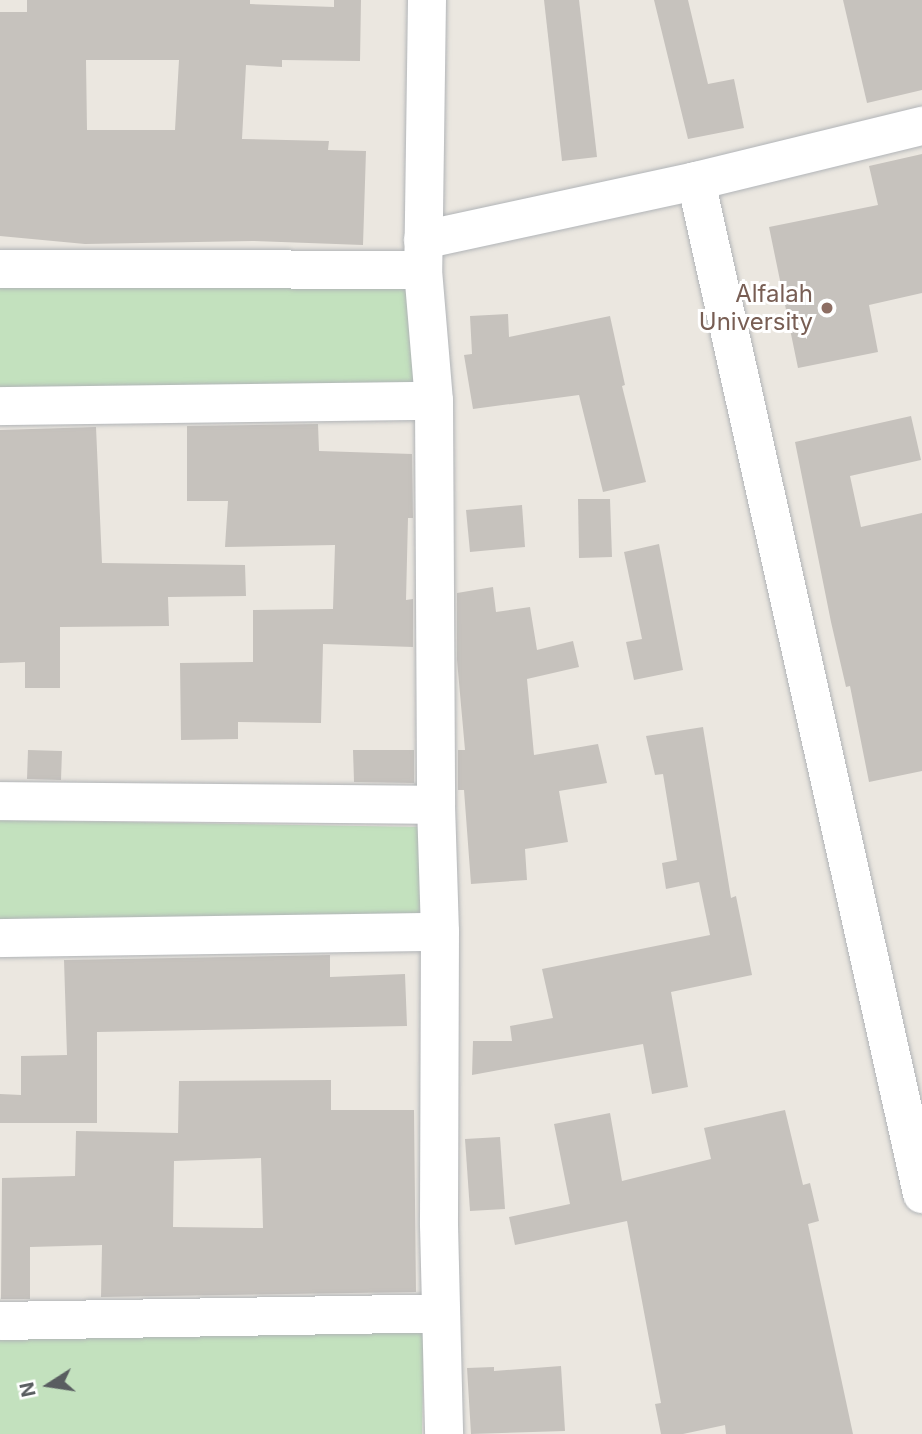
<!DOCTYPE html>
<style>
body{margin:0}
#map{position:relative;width:922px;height:1434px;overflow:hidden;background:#ebe7e0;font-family:Inter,sans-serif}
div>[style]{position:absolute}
.green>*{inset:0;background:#c3e1be}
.building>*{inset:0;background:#c6c2bd}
.roads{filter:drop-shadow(0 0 2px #b1b4b7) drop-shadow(0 0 2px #b1b4b7)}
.street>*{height:38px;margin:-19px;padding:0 19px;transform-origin:19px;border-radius:19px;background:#fff}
.dots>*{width:19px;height:19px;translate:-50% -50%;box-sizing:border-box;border:4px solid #fff;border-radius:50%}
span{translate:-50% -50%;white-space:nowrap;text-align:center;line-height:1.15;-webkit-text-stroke:6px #fff;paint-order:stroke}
.education-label{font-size:24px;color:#785e54}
.right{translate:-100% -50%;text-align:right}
.north{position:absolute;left:14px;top:1350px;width:70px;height:70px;-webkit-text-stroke:5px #fff;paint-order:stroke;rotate:258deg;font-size:19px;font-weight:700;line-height:28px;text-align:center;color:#595d60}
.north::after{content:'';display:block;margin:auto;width:24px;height:32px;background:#595d60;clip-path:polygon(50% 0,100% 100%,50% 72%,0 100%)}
</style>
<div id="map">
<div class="green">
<div style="clip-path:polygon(0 283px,421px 285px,417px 394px,0 394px)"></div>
<div style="clip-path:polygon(0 820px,422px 827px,422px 926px,0 928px)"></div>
<div style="clip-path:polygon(424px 1330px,422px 1434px,0 1434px,0 1336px)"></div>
</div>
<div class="building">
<div style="clip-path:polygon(evenodd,27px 0,250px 0,250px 4px,334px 7px,334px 0,361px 0,360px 61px,282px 60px,282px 67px,246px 65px,242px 139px,329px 141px,328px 150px,366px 151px,363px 245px,253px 241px,85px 244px,0 236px,0 12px,27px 12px,27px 0,86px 60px,179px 60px,175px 130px,87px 130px,86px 60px)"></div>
<div style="clip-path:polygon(544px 0,579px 0,597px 157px,562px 161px)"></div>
<div style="clip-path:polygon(654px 0,688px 0,708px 84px,734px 79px,744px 128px,688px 139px)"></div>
<div style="clip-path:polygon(843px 0,922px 0,922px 90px,867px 103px)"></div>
<div style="clip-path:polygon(922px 154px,922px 293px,869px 305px,878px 352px,798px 368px,769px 227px,878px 205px,869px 166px)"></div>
<div style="clip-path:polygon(508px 314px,509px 337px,610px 316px,625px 385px,622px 386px,646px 482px,603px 492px,579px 395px,473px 409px,464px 355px,472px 354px,470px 316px)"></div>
<div style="clip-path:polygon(911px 416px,921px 460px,850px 476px,861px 527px,922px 513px,922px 771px,869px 782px,850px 686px,846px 687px,831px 622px,795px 442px)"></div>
<div style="clip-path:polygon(318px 424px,319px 451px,412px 454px,413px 518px,408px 518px,406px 600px,413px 599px,413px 647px,323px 644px,321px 723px,238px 722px,238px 739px,181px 740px,180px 663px,253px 662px,253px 610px,333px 609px,335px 545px,225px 547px,228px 501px,187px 501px,187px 426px)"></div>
<div style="clip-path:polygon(96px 427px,102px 563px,245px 565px,246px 596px,168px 597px,169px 626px,60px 627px,60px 688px,25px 688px,25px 662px,0 663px,0 430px)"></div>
<div style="clip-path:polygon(578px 499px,610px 499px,612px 557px,579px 558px)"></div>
<div style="clip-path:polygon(522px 505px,525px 547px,470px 552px,466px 510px)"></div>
<div style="clip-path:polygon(659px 544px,683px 670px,634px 680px,626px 642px,642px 639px,624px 552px)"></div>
<div style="clip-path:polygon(493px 587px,496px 612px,530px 607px,537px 650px,573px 641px,579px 667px,527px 679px,534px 755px,598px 744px,607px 783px,559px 791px,568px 842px,525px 849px,527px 880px,471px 884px,464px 790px,458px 790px,458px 750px,465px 750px,457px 660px,457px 593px)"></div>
<div style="clip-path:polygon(703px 727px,731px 898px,736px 896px,752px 975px,671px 992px,688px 1087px,652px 1094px,643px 1044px,472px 1075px,473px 1041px,512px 1041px,510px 1026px,553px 1018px,542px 969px,710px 935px,699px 882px,666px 889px,662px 863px,677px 860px,663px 774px,655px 775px,646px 736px)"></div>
<div style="clip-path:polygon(28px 750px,62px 751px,61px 780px,27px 779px)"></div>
<div style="clip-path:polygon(353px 750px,414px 750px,414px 783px,354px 782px)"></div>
<div style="clip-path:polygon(330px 955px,330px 977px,405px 974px,407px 1026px,97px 1032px,97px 1123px,0 1123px,0 1094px,21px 1095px,21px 1056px,67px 1055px,64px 960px)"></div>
<div style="clip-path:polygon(evenodd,331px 1080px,331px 1110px,414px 1110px,416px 1292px,101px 1297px,102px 1245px,30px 1247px,30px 1299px,1px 1299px,2px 1178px,75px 1176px,76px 1131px,178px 1133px,179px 1081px,331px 1080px,261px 1158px,263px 1228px,173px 1227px,174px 1161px,261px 1158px)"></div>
<div style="clip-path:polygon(785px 1110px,803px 1185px,810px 1183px,819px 1221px,808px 1224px,853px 1434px,726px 1434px,725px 1425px,683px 1434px,661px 1434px,655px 1404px,661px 1403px,627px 1221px,515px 1245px,509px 1217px,570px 1204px,554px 1124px,610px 1113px,622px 1181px,711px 1159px,704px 1128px)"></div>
<div style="clip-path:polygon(500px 1137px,505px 1209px,470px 1211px,465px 1139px)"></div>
<div style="clip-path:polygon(561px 1366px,565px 1431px,471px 1434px,467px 1368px,494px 1367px,494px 1371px)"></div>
</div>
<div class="roads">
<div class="street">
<div style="left:427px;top:0;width:270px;rotate:90.8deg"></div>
<div style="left:423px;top:270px;width:131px;rotate:85.2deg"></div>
<div style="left:434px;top:401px;width:404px;rotate:89.7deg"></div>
<div style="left:436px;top:805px;width:127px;rotate:88.2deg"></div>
<div style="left:440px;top:932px;width:293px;rotate:90.2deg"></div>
<div style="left:439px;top:1225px;width:209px;rotate:88.6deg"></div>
<div style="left:696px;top:181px;width:1038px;rotate:77.42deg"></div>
<div style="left:423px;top:240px;width:279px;rotate:-12.2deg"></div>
<div style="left:696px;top:181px;width:233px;rotate:-13.7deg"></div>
<div style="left:0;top:269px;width:423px;rotate:0.1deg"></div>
<div style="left:0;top:406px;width:434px;rotate:-0.7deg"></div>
<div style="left:0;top:801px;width:436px;rotate:0.5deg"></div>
<div style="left:0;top:938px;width:440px;rotate:-0.8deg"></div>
<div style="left:0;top:1321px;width:440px;rotate:-1deg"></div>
</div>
</div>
<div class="dots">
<div style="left:827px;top:308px;background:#8d6e63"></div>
</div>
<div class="education-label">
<span class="right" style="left:813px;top:308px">Alfalah<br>University</span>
</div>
<div class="north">N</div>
</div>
